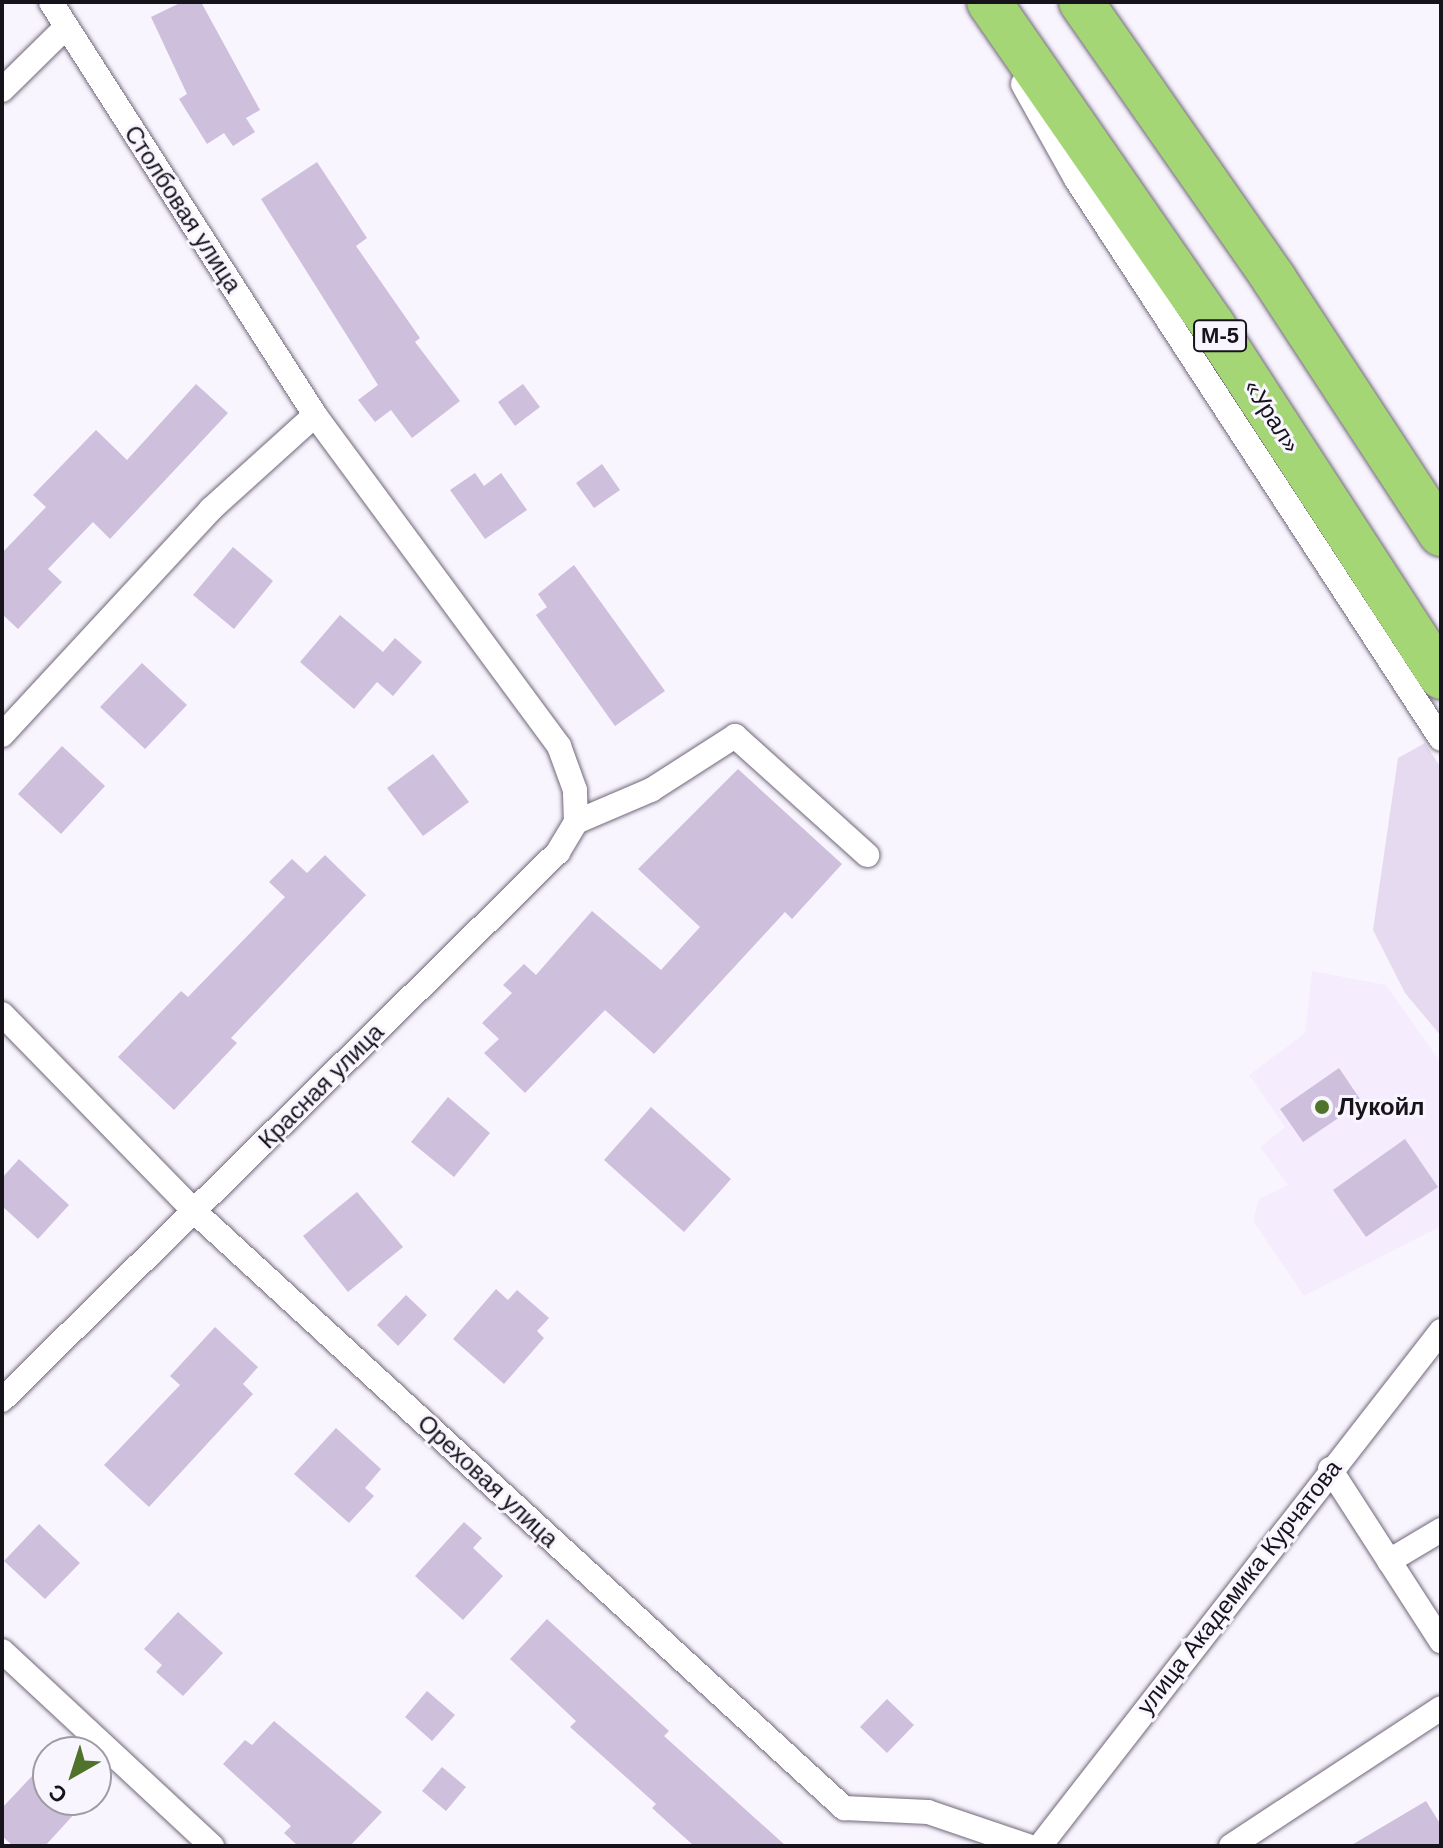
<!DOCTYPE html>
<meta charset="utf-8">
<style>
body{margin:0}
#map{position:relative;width:1443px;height:1848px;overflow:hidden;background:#f9f5fe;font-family:Helvetica,sans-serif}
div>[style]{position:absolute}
.built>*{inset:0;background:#f5ecfe}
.green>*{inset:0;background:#e5daf0}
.building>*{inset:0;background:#cebfdd}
.roads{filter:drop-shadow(0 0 2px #71677a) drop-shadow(0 0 2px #71677a)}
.street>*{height:24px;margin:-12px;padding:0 12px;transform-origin:12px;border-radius:12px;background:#fff}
.highway>*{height:44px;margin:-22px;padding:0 22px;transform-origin:22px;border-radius:22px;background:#a5d676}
.dots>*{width:22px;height:22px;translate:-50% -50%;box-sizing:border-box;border:4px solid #f9f5fe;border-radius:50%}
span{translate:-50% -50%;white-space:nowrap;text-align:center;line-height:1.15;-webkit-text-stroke:6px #f9f5fe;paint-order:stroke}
.shield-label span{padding:2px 6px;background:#f9f5fe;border:2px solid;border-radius:6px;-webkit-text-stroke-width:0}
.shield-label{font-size:22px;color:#17131b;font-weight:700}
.street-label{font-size:24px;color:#17131b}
.poi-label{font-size:24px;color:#17131b;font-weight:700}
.left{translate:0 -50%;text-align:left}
.frame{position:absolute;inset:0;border:4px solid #17131b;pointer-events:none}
.north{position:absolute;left:32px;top:1736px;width:80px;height:80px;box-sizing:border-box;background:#f9f5fe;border:2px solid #9f9ba3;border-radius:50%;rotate:219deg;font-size:22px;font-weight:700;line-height:32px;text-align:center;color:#17131b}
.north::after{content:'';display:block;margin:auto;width:28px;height:36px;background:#50732b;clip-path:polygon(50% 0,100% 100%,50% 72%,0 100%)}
</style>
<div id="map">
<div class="built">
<div style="clip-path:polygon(1312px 971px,1386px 985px,1441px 1063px,1441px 1226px,1304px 1296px,1253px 1221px,1259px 1199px,1288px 1185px,1260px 1147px,1285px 1127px,1249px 1075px,1305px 1033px)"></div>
</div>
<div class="green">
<div style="clip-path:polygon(1425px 743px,1441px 768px,1441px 1036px,1405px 993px,1373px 930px,1398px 758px)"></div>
</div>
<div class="building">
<div style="clip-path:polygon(182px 2px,201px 2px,260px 110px,246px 118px,255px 132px,233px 146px,224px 133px,207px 144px,179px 99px,187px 94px,151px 17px)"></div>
<div style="clip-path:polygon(317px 162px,367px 238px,356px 246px,420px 338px,415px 342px,460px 401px,412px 438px,391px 410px,375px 422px,358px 400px,378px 385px,261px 199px)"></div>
<div style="clip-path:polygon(196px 384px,228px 413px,110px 539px,93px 522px,48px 569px,62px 582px,18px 629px,2px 614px,2px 553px,46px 507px,33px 495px,96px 430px,127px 460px)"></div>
<div style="clip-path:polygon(523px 384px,540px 407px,515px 426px,498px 402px)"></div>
<div style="clip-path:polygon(602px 464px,620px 490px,594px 508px,576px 483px)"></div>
<div style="clip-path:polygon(475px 473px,484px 486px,501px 473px,527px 510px,485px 539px,450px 490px)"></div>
<div style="clip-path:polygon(233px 547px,273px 581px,234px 629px,193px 595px)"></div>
<div style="clip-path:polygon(574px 565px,665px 691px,615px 726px,536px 615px,547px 607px,538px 594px)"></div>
<div style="clip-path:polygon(340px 615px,383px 652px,395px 638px,422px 662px,393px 696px,377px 682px,354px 709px,300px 662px)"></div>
<div style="clip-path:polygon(142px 663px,187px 705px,145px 749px,100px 707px)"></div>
<div style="clip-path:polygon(62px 746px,105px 786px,61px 834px,18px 794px)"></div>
<div style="clip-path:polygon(433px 754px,469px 802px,423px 836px,387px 788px)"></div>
<div style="clip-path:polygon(738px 769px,842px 864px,792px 919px,785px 912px,654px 1054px,605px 1010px,525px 1093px,484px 1053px,499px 1039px,482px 1023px,512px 993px,503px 985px,524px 964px,536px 975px,592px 911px,661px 970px,700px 927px,638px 869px)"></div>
<div style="clip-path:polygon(325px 855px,366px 895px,231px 1038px,237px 1043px,174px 1110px,118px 1057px,181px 991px,188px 997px,285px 897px,269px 882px,292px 859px,307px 873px)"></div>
<div style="clip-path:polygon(1339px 1068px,1362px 1102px,1303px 1142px,1280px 1109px)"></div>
<div style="clip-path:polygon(448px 1097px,490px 1133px,454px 1177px,411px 1142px)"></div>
<div style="clip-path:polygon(651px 1107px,731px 1179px,684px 1232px,604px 1160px)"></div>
<div style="clip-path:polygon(1405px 1139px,1438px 1187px,1366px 1237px,1333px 1190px)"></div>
<div style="clip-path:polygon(19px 1159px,69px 1205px,38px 1239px,2px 1206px,2px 1178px)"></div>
<div style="clip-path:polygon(357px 1192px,403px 1247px,348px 1292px,303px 1236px)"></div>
<div style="clip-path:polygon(496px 1289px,508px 1300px,517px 1290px,549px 1318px,537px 1331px,544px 1338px,504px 1384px,453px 1339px)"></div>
<div style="clip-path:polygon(406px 1295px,427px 1315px,398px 1346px,377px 1325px)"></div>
<div style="clip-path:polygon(215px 1327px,258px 1367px,243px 1384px,253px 1394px,149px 1507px,104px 1465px,180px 1385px,170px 1376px)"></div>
<div style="clip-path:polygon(336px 1428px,381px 1469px,365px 1488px,374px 1496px,349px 1523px,294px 1474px)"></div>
<div style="clip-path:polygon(464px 1522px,482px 1538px,473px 1548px,503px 1576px,463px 1620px,415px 1576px)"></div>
<div style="clip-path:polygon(39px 1524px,80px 1563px,45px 1599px,4px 1561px)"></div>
<div style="clip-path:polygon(178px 1612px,223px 1653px,183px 1696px,156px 1672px,162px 1665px,144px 1649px)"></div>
<div style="clip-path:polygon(547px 1619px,669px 1731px,664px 1736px,786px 1846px,694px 1846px,652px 1808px,656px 1804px,570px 1727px,576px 1721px,510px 1659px)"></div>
<div style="clip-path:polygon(427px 1691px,455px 1715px,432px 1741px,405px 1717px)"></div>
<div style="clip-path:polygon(887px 1699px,914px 1725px,887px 1753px,860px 1727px)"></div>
<div style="clip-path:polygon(274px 1721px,382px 1812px,350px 1846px,298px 1846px,284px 1833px,291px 1826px,223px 1764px,245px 1740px,252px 1745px)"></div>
<div style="clip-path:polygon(48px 1759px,48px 1800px,87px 1800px,45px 1846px,13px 1846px,2px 1836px,2px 1808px)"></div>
<div style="clip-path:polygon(442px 1767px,466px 1787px,446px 1811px,422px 1791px)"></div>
<div style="clip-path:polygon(1426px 1801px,1441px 1825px,1441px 1846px,1350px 1846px)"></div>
</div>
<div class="roads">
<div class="street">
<div style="left:1023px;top:84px;width:109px;rotate:60.8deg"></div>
<div style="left:1076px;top:179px;width:668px;rotate:56.9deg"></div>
<div style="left:2px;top:90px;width:90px;rotate:-44.5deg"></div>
<div style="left:2px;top:735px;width:308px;rotate:-47.2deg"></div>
<div style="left:211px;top:509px;width:140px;rotate:-42.1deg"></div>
<div style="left:576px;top:822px;width:82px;rotate:-23.1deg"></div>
<div style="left:651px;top:790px;width:100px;rotate:-32.7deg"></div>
<div style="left:735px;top:736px;width:178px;rotate:42deg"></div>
<div style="left:2px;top:1014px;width:275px;rotate:45.7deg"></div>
<div style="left:194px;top:1211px;width:883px;rotate:42.57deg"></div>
<div style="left:844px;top:1808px;width:84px;rotate:2.7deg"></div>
<div style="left:928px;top:1812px;width:106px;rotate:18.8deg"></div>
<div style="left:2px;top:1400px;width:781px;rotate:-44.58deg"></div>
<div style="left:558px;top:852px;width:35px;rotate:-59deg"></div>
<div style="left:576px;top:822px;width:32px;rotate:-92deg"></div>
<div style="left:575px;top:790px;width:47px;rotate:-110deg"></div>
<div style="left:559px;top:746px;width:411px;rotate:-126.4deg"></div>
<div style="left:315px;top:415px;width:490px;rotate:-122.6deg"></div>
<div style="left:1330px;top:1469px;width:205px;rotate:57.2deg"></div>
<div style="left:1389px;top:1561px;width:61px;rotate:-30.8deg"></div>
<div style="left:2px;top:1651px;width:287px;rotate:42.9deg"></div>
<div style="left:1040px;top:1846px;width:653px;rotate:-52.09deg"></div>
<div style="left:1231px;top:1846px;width:251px;rotate:-33.3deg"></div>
</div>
<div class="highway">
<div style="left:989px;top:2px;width:392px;rotate:55.3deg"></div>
<div style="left:1212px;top:324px;width:421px;rotate:57deg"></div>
<div style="left:1081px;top:2px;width:338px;rotate:55.1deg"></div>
<div style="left:1274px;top:279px;width:305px;rotate:56.8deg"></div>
</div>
</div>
<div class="dots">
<div style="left:1322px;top:1107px;background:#50732b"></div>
</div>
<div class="shield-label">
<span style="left:1220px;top:336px">М-5</span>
</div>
<div class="street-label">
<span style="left:183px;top:209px;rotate:57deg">Столбовая улица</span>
<span style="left:1272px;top:416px;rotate:57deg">«Урал»</span>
<span style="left:321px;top:1086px;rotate:-45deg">Красная улица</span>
<span style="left:488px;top:1481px;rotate:43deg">Ореховая улица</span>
<span style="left:1239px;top:1587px;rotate:-52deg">улица Академика Курчатова</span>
</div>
<div class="poi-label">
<span class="left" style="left:1338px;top:1107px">Лукойл</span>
</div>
<div class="frame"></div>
<div class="north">С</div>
</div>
